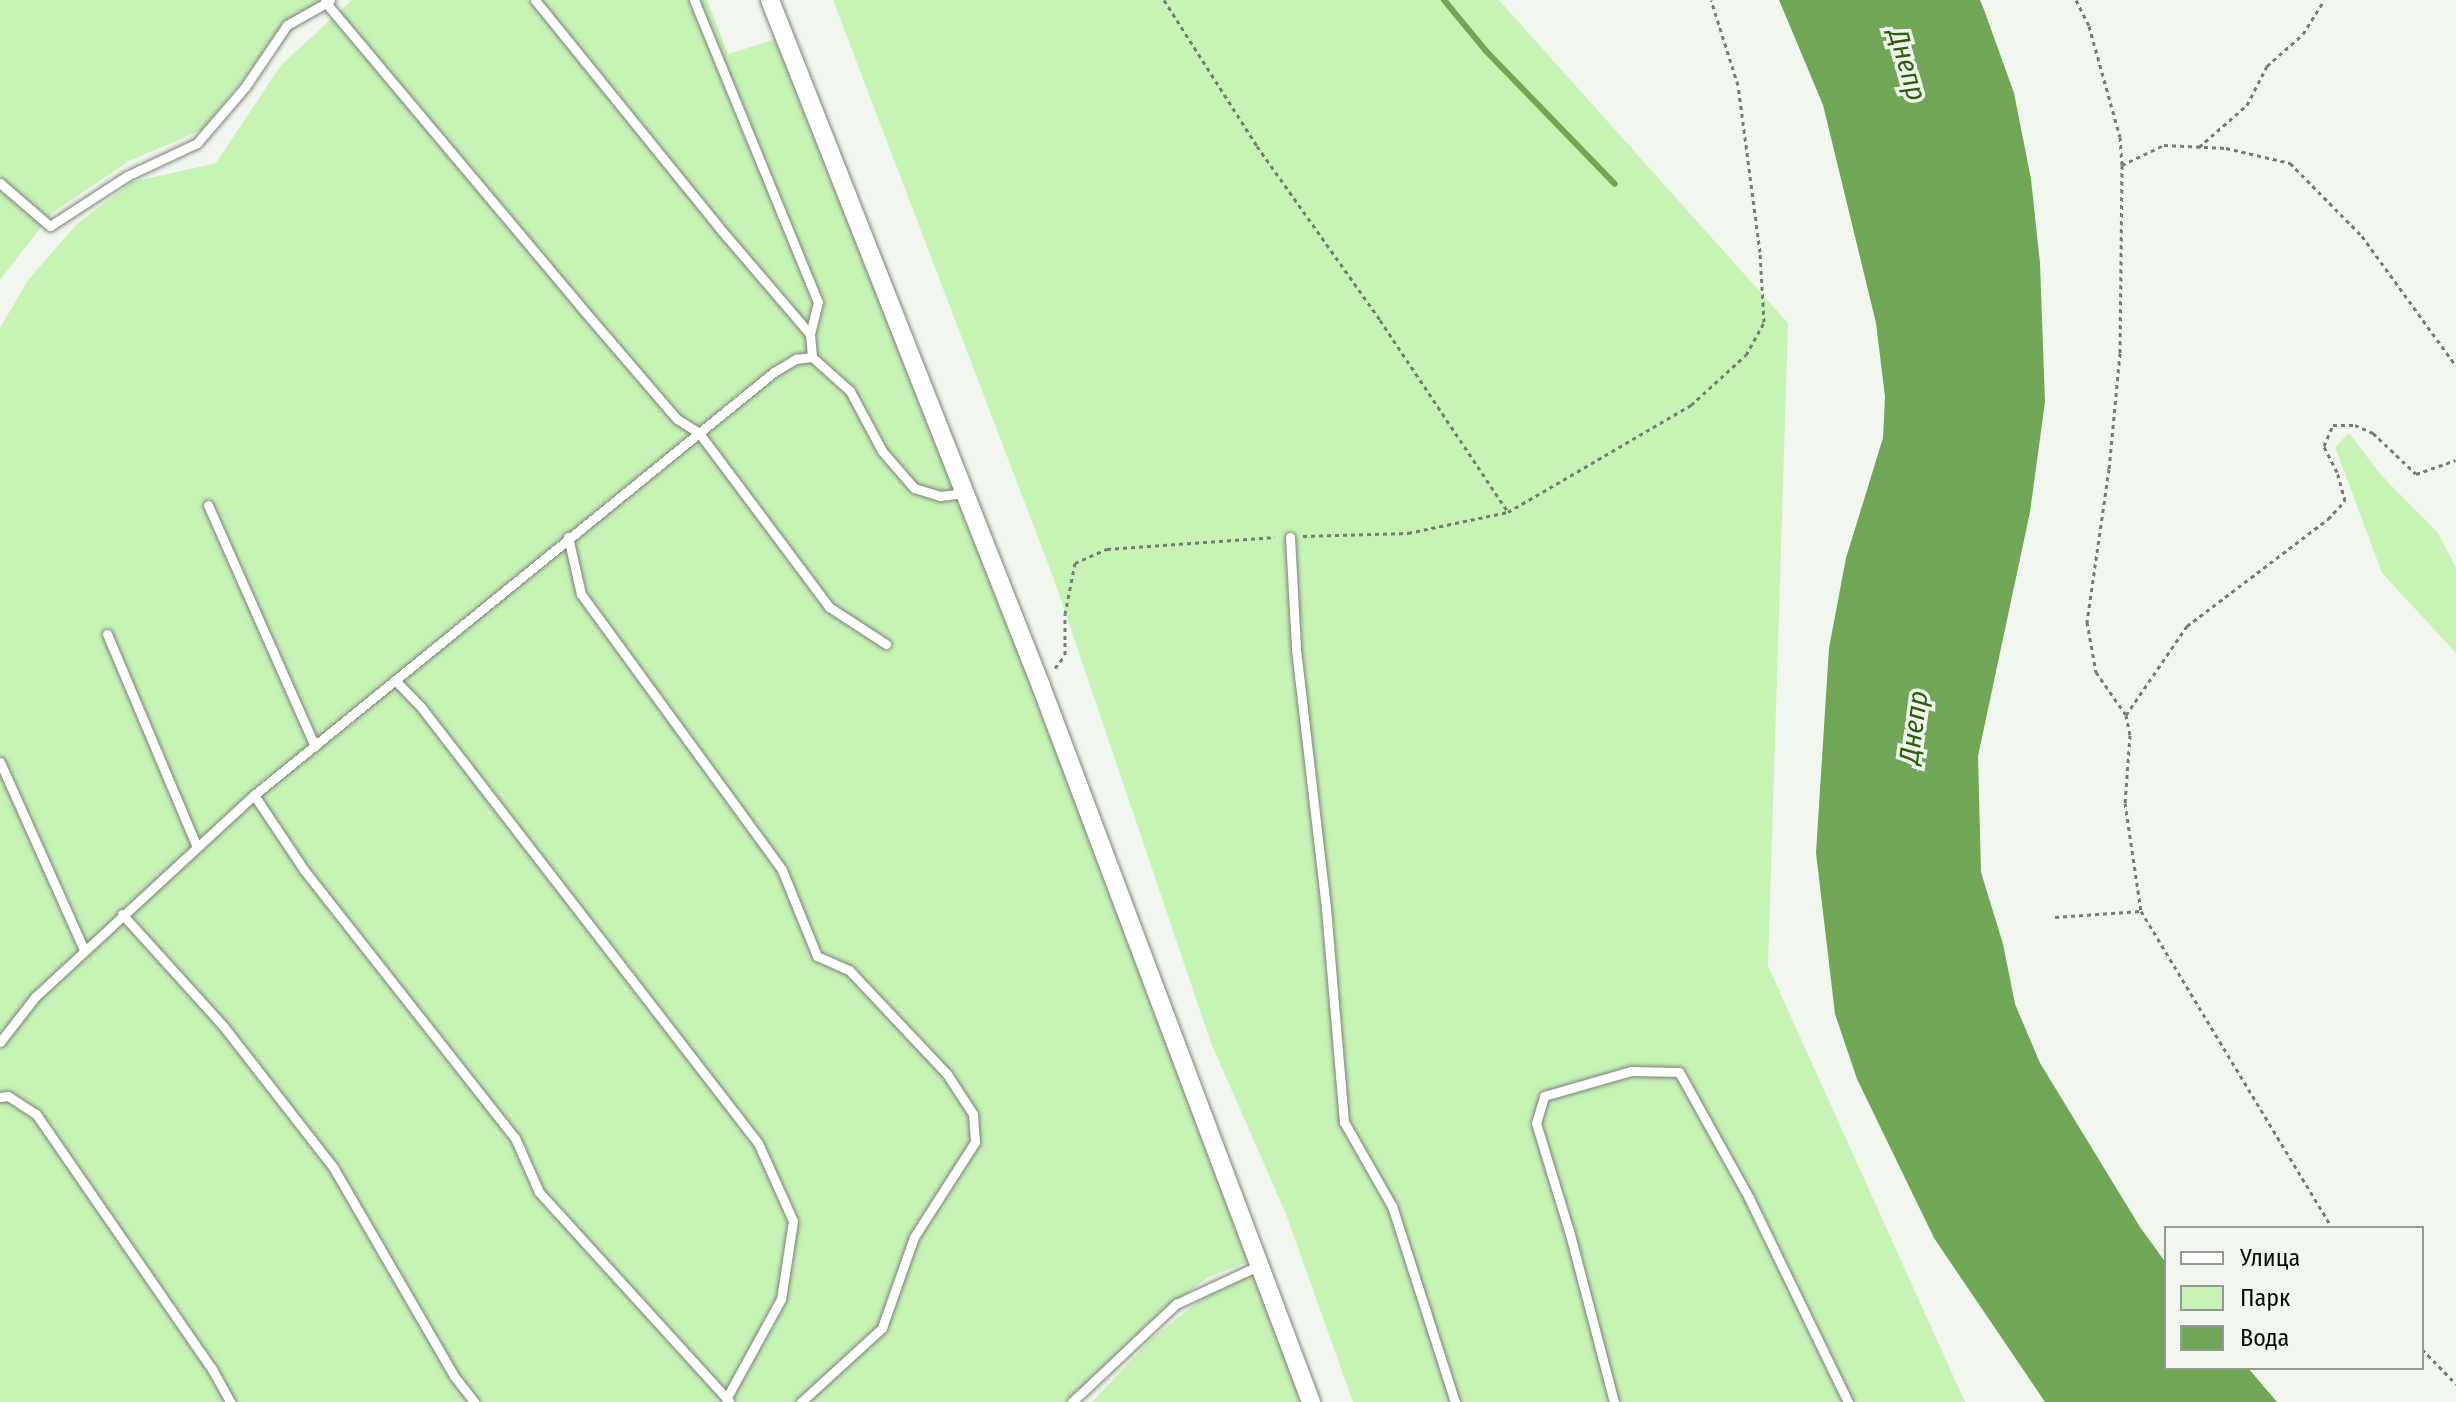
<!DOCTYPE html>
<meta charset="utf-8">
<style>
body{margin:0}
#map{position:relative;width:2456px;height:1402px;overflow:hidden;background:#f1f7ef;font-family:"Fira Sans Condensed",sans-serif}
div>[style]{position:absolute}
.green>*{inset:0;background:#c7f3b5}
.water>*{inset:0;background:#6fa756}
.stream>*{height:6px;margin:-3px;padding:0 3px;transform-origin:3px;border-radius:3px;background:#6fa756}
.path>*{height:3px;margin-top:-1.5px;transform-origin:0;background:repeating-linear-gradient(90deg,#777a75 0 4px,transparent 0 8px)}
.roads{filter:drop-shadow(0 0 2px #7c817a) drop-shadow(0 0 2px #7c817a)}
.lane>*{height:9px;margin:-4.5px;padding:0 4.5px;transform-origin:4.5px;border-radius:4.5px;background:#fff}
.street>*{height:18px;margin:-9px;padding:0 9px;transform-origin:9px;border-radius:9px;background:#fff}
span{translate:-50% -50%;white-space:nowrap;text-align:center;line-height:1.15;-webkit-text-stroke:7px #f1f7ef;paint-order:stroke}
.water-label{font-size:28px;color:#2b5f09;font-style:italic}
.legend{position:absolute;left:2164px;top:1226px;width:260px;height:144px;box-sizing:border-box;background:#f1f7ef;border:2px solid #959993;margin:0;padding:10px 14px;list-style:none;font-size:24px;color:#0a0c09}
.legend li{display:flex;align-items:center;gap:16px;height:40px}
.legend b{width:40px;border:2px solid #959993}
</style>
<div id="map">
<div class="green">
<div style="clip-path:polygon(0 0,325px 0,253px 68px,202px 130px,129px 161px,52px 213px,0 280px)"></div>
<div style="clip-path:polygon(352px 0,707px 0,728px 54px,790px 35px,1252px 1260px,1207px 1278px,1147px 1324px,1074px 1402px,0 1402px,0 328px,28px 280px,77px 224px,132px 182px,216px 163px,281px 65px)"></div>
<div style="clip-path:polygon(833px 0,1499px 0,1788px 323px,1768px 966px,1965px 1402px,1353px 1402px,1286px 1214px,1211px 1043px,1055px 582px)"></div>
<div style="clip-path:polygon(2349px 433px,2381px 475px,2438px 533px,2456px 568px,2456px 653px,2382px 573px,2335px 447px)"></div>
<div style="clip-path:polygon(1263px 1269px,1315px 1402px,1092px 1402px,1151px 1339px,1212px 1291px)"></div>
</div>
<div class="water">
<div style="clip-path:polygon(1779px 0,1980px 0,1983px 7px,2014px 93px,2031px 179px,2040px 263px,2045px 402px,2030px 512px,1978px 756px,1981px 872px,2003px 944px,2015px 1004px,2040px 1063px,2140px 1227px,2166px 1263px,2166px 1368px,2248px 1368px,2277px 1402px,2045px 1402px,1934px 1238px,1857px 1079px,1835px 1014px,1816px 853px,1829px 648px,1846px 558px,1883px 438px,1885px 397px,1876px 323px,1823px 105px)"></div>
</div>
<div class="stream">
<div style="left:1444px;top:0;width:66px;rotate:50.5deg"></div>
<div style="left:1486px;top:51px;width:185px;rotate:45.9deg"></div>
</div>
<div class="path">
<div style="left:1164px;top:0;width:173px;rotate:57.5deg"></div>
<div style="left:1257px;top:146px;width:213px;rotate:54.7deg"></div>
<div style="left:1380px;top:320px;width:231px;rotate:56.3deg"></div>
<div style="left:2076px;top:0;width:29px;rotate:63deg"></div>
<div style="left:2089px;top:26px;width:115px;rotate:74.4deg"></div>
<div style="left:2120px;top:137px;width:28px;rotate:86deg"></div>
<div style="left:2122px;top:165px;width:188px;rotate:90.6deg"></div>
<div style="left:2120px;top:353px;width:117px;rotate:95.4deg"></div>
<div style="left:2109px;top:469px;width:155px;rotate:98.2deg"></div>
<div style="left:2087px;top:622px;width:51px;rotate:79.8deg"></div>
<div style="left:2096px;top:672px;width:52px;rotate:55.1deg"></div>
<div style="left:2126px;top:715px;width:20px;rotate:79deg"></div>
<div style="left:2130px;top:735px;width:68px;rotate:94.2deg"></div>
<div style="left:2125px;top:803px;width:109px;rotate:81.6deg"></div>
<div style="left:2141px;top:911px;width:370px;rotate:58.9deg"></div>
<div style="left:2199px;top:147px;width:64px;rotate:-41.2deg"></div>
<div style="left:2247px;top:105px;width:44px;rotate:-62.9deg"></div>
<div style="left:2267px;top:66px;width:48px;rotate:-41.6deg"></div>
<div style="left:2303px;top:34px;width:40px;rotate:-58deg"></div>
<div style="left:2122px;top:165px;width:47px;rotate:-25.5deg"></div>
<div style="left:2164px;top:145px;width:62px;rotate:2.8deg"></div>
<div style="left:2226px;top:148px;width:66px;rotate:13.2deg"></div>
<div style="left:2290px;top:163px;width:103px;rotate:45.4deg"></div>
<div style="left:2362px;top:236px;width:160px;rotate:54.1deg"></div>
<div style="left:1303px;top:536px;width:105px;rotate:-1.6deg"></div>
<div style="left:1408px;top:533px;width:102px;rotate:-11.9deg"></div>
<div style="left:1508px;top:512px;width:212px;rotate:-30.3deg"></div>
<div style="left:1691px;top:405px;width:74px;rotate:-42.3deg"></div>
<div style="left:1746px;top:355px;width:38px;rotate:-61deg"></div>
<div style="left:1764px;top:322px;width:70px;rotate:-93.3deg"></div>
<div style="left:1760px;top:252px;width:168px;rotate:-97.5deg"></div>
<div style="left:1738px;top:85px;width:89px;rotate:-107.6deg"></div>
<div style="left:1055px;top:668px;width:16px;rotate:-52deg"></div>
<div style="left:1065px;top:655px;width:41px;rotate:-90deg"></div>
<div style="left:1065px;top:614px;width:52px;rotate:-78.9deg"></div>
<div style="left:1075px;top:563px;width:35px;rotate:-24deg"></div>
<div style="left:1107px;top:549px;width:168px;rotate:-4.1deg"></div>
<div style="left:2126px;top:715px;width:108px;rotate:-55.6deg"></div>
<div style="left:2187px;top:626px;width:177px;rotate:-37.2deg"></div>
<div style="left:2328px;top:519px;width:25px;rotate:-47deg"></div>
<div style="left:2345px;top:501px;width:30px;rotate:-105deg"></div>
<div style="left:2337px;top:472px;width:29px;rotate:-117deg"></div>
<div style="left:2324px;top:446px;width:23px;rotate:-67deg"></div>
<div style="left:2333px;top:425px;width:22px"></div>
<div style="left:2355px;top:425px;width:20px;rotate:24deg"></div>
<div style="left:2373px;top:433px;width:59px;rotate:43.6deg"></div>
<div style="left:2416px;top:474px;width:42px;rotate:-19.3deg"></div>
<div style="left:2055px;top:917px;width:86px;rotate:-4deg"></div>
<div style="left:2422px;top:1349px;width:49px;rotate:45.8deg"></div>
</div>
<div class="roads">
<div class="lane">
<div style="left:330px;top:0;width:5px;rotate:143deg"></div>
<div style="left:326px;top:3px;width:395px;rotate:50deg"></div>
<div style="left:580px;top:306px;width:149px;rotate:49.4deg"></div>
<div style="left:677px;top:419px;width:26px;rotate:32deg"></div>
<div style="left:699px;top:433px;width:217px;rotate:53.2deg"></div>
<div style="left:829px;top:607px;width:68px;rotate:33deg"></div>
<div style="left:535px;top:0;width:297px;rotate:51deg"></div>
<div style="left:722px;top:231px;width:135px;rotate:49.5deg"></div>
<div style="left:694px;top:0;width:326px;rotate:67.7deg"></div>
<div style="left:818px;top:302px;width:33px;rotate:104deg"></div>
<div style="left:810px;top:334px;width:23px;rotate:85deg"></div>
<div style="left:0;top:183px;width:66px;rotate:40.7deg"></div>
<div style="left:50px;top:226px;width:92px;rotate:-33deg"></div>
<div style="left:127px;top:176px;width:77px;rotate:-25.2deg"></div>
<div style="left:197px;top:143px;width:74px;rotate:-49.4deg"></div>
<div style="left:245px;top:87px;width:75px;rotate:-55.9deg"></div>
<div style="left:287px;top:25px;width:45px;rotate:-29.4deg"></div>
<div style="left:326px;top:3px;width:2px;rotate:-117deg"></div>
<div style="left:208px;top:505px;width:264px;rotate:66.1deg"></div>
<div style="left:568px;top:537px;width:58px;rotate:77.2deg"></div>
<div style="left:581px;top:594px;width:341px;rotate:53.9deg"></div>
<div style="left:782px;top:870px;width:93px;rotate:67.9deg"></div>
<div style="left:817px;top:956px;width:35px;rotate:24deg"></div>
<div style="left:849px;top:970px;width:143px;rotate:46.7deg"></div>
<div style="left:947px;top:1074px;width:48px;rotate:57deg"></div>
<div style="left:973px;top:1114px;width:28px;rotate:86deg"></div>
<div style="left:975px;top:1142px;width:113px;rotate:122.7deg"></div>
<div style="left:914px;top:1237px;width:96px;rotate:109.4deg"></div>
<div style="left:882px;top:1328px;width:110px;rotate:137.6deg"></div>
<div style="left:1290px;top:537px;width:112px;rotate:86.9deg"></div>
<div style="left:1296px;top:649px;width:261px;rotate:83.4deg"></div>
<div style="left:1326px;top:908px;width:215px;rotate:85.2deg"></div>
<div style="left:1344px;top:1122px;width:97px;rotate:60.3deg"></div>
<div style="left:1392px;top:1206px;width:206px;rotate:72.2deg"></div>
<div style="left:107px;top:634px;width:231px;rotate:67.1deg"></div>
<div style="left:395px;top:680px;width:37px;rotate:46deg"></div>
<div style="left:421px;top:707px;width:551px;rotate:52.3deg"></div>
<div style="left:758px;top:1143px;width:85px;rotate:65.8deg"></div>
<div style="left:793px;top:1221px;width:79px;rotate:98.7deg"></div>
<div style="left:781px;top:1299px;width:114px;rotate:118.8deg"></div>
<div style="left:0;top:762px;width:206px;rotate:65.9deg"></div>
<div style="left:254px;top:795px;width:90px;rotate:56.3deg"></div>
<div style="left:304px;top:870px;width:341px;rotate:51.8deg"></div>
<div style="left:515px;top:1138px;width:59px;rotate:66deg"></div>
<div style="left:539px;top:1192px;width:282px;rotate:47.7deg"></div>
<div style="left:122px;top:914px;width:152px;rotate:47.9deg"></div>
<div style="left:224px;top:1027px;width:177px;rotate:52.1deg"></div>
<div style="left:333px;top:1167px;width:241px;rotate:59.9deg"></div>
<div style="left:454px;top:1376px;width:33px;rotate:52deg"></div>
<div style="left:0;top:1042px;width:57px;rotate:-52.1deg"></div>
<div style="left:35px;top:997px;width:298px;rotate:-42.7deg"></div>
<div style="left:254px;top:795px;width:670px;rotate:-39.13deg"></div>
<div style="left:774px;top:372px;width:26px;rotate:-31deg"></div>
<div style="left:796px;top:359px;width:16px;rotate:-7deg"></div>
<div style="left:812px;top:357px;width:51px;rotate:41.8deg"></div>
<div style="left:850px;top:391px;width:68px;rotate:61.9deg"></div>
<div style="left:882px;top:451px;width:49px;rotate:49.1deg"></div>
<div style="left:914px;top:488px;width:27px;rotate:17deg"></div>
<div style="left:940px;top:496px;width:26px;rotate:-7deg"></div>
<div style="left:0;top:1097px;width:8px;rotate:-7deg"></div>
<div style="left:8px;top:1096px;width:33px;rotate:33deg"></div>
<div style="left:36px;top:1114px;width:310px;rotate:55.4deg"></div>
<div style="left:212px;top:1369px;width:38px;rotate:61deg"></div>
<div style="left:1072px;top:1402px;width:143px;rotate:-43.3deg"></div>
<div style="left:1176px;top:1304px;width:93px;rotate:-24.9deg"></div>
<div style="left:1614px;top:1402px;width:177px;rotate:-104.7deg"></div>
<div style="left:1569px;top:1231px;width:113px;rotate:-107deg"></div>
<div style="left:1536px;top:1123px;width:28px;rotate:-73deg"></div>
<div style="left:1544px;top:1096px;width:91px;rotate:-16deg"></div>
<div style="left:1631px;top:1071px;width:48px;rotate:1.2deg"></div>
<div style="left:1679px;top:1072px;width:144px;rotate:60.9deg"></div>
<div style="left:1749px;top:1198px;width:227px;rotate:64.1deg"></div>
</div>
<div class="street">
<div style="left:770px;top:0;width:738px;rotate:68.44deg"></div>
<div style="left:1041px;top:686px;width:765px;rotate:69.34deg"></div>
</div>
</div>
<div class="water-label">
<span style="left:1907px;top:65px;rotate:74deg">Днепр</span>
<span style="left:1914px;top:727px;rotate:-82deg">Днепр</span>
</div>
<ul class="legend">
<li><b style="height:10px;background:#fff"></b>Улица</li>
<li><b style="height:22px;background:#c7f3b5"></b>Парк</li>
<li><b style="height:22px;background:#6fa756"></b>Вода</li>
</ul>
</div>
